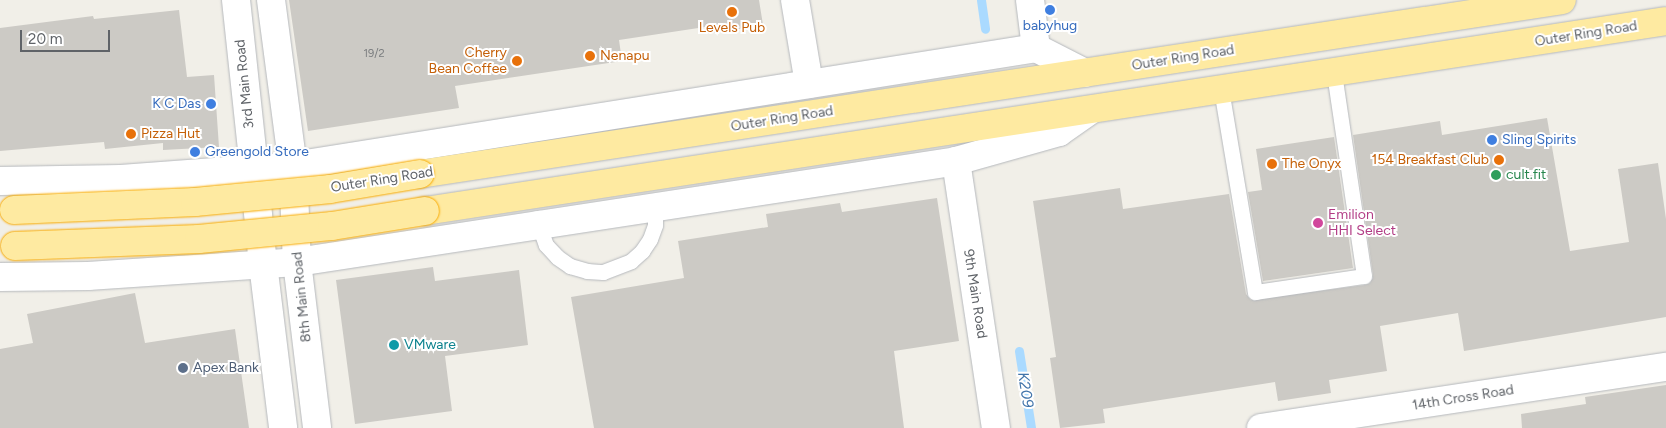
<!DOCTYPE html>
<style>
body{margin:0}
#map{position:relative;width:1666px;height:428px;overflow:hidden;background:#f1efe8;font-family:Figtree,sans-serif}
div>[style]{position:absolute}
.stream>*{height:9px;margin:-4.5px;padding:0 4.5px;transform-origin:4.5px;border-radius:4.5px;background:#aadaff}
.building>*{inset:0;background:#cccac5}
.roads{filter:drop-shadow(0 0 1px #b5b8bc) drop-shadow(0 0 1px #b5b8bc)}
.service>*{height:15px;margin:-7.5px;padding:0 7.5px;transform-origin:7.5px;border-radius:7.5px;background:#fff}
.minor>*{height:28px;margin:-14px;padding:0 14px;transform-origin:14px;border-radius:14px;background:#fff}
.tertiary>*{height:28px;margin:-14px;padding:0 14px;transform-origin:14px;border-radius:14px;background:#fff}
.secondary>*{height:28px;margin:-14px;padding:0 14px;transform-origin:14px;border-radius:14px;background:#fff}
.trunk>*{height:28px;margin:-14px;padding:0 14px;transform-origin:14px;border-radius:14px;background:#feeaa1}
.bridges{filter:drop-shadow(0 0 1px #f9ab00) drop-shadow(0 0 1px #f9ab00)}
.trunk-bridge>*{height:28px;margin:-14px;padding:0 14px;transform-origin:14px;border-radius:14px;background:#feeaa1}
.dots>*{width:14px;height:14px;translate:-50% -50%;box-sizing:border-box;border:2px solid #fff;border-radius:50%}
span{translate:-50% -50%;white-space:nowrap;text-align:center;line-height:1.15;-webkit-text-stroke:4px #fff;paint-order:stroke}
.number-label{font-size:11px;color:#7a7d7f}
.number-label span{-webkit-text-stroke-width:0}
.shop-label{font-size:14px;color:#366cbe}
.right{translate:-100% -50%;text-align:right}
.left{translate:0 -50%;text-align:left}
.food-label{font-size:14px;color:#c56008}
.street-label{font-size:14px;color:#5f6368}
.leisure-label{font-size:14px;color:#27864d}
.hotel-label{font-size:14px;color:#b23c85}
.culture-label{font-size:14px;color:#0d838f}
.service-label{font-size:14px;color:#4e5e75}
.water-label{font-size:15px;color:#4174aa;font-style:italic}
.scale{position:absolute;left:20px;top:30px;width:90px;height:22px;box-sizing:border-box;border:2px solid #5f6368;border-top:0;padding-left:6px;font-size:15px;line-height:18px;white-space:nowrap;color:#5f6368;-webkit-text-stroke:4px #fff;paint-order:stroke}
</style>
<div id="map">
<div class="stream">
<div style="left:981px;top:0;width:29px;rotate:82deg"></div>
<div style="left:1019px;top:351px;width:78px;rotate:81.1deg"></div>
</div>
<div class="building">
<div style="clip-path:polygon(289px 0,759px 0,763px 25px,707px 34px,705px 27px,619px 40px,622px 61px,455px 86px,459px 108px,308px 131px)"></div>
<div style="clip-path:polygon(179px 10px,187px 77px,214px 75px,219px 147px,163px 150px,163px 143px,105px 149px,104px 142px,0 151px,0 28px,93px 16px,94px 19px)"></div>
<div style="clip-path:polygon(1547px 118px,1570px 251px,1629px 242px,1618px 169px,1658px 163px,1666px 219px,1666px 317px,1464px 351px,1458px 313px,1380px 326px,1387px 371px,1329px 380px,1331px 393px,1278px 401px,1275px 382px,1103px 409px,1105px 423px,1060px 428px,1050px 358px,1056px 357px,1033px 201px,1120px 188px,1123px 209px,1229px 194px,1246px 294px,1251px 300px,1365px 285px,1370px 283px,1373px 275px,1353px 135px,1440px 121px,1442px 135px)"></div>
<div style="clip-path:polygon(1334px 137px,1353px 268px,1263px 281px,1248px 192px,1262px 190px,1256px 149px)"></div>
<div style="clip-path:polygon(937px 198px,959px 341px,894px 351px,904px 428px,594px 428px,571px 297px,684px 278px,678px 241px,768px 227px,766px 214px,840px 203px,842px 212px)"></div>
<div style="clip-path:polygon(433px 267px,435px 281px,519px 270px,528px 345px,445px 356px,452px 411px,355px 424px,336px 280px)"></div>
<div style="clip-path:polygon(135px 293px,145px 343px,235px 329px,249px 428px,0 428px,0 349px,33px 343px,27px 314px)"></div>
<div style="clip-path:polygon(1666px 385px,1666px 428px,1522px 428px,1521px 414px,1586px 404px,1585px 397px)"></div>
</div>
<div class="roads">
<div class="service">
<div style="left:1221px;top:89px;width:206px;rotate:80.5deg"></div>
<div style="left:1255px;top:292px;width:110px;rotate:-8.4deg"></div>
<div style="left:1364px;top:276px;width:205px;rotate:-98.4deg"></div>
<div style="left:539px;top:225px;width:21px;rotate:71deg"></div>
<div style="left:546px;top:245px;width:16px;rotate:47deg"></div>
<div style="left:557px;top:257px;width:16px;rotate:35deg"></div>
<div style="left:570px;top:266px;width:18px;rotate:16deg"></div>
<div style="left:587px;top:271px;width:16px;rotate:4deg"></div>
<div style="left:603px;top:272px;width:30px;rotate:-21deg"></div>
<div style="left:631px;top:261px;width:15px;rotate:-42deg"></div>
<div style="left:642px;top:251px;width:14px;rotate:-56deg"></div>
<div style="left:650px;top:239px;width:15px;rotate:-70deg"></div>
<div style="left:655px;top:225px;width:18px;rotate:-90deg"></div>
</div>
<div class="minor">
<div style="left:795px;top:0;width:85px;rotate:80.5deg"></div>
<div style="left:1030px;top:0;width:48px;rotate:82.9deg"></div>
<div style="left:956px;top:161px;width:270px;rotate:81.5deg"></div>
<div style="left:1261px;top:428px;width:410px;rotate:-8.6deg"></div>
</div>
<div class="tertiary">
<div style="left:236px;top:0;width:170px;rotate:83.9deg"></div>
<div style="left:271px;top:0;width:167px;rotate:82.5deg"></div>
</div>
<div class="secondary">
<div style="left:293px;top:168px;width:94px;rotate:87.6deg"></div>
<div style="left:297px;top:262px;width:167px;rotate:83.1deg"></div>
<div style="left:254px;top:173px;width:91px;rotate:84.4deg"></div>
<div style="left:263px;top:264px;width:165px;rotate:83deg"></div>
<div style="left:0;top:181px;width:121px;rotate:-0.9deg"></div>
<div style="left:121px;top:179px;width:172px;rotate:-4.3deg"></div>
<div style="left:293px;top:166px;width:752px;rotate:-9.02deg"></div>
<div style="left:1036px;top:48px;width:55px;rotate:27deg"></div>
<div style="left:0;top:277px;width:88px;rotate:-0.7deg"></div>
<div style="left:88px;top:276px;width:209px;rotate:-3.8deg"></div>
<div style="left:297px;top:262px;width:245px;rotate:-8.7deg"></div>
<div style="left:539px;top:225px;width:422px;rotate:-8.7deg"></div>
<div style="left:956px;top:161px;width:107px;rotate:-15.7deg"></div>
<div style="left:1059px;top:132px;width:38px;rotate:-35deg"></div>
</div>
<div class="trunk">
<div style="left:420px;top:174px;width:1155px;rotate:-8.66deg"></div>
<div style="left:425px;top:211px;width:1255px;rotate:-8.7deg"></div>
</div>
</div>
<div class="bridges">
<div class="trunk-bridge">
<div style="left:14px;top:210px;width:181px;rotate:-2.5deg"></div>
<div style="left:195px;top:202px;width:136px;rotate:-5.5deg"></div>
<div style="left:330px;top:189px;width:91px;rotate:-9.5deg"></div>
<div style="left:15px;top:246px;width:184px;rotate:-2.2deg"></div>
<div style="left:199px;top:239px;width:134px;rotate:-5.6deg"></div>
<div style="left:332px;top:226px;width:94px;rotate:-9.2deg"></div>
</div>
</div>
<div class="dots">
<div style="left:1050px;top:10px;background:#3f7fe0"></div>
<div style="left:732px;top:12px;background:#e8710a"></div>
<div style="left:590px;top:56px;background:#e8710a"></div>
<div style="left:517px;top:61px;background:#e8710a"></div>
<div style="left:211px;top:104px;background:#3f7fe0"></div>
<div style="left:131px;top:134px;background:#e8710a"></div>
<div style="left:1492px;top:140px;background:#3f7fe0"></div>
<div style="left:195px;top:152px;background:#3f7fe0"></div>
<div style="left:1499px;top:160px;background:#e8710a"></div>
<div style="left:1272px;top:164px;background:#e8710a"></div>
<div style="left:1496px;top:175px;background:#2e9e5b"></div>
<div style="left:1318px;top:223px;background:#d1479c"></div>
<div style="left:394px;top:345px;background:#0f9aa8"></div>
<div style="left:183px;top:368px;background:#5c6f8a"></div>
</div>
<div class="number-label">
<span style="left:374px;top:54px">19/2</span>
</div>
<div class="shop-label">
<span style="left:1050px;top:26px">babyhug</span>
<span class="right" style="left:201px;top:104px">K C Das</span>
<span class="left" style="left:1502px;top:140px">Sling Spirits</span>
<span class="left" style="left:205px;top:152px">Greengold Store</span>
</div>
<div class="food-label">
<span style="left:732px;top:28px">Levels Pub</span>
<span class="right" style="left:507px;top:61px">Cherry<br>Bean Coffee</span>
<span class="left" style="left:600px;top:56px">Nenapu</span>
<span class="left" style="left:141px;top:134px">Pizza Hut</span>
<span class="right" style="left:1489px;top:160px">154 Breakfast Club</span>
<span class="left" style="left:1282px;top:164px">The Onyx</span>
</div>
<div class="street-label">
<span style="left:1586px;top:34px;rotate:-9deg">Outer Ring Road</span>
<span style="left:1183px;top:58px;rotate:-9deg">Outer Ring Road</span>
<span style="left:245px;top:84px;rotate:-96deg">3rd Main Road</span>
<span style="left:782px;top:119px;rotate:-9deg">Outer Ring Road</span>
<span style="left:382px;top:180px;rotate:-9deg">Outer Ring Road</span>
<span style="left:975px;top:294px;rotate:81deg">9th Main Road</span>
<span style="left:302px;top:297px;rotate:-96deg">8th Main Road</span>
<span style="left:1463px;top:398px;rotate:-9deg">14th Cross Road</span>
</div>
<div class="leisure-label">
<span class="left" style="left:1506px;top:175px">cult.fit</span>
</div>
<div class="hotel-label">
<span class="left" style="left:1328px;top:223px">Emilion<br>HHI Select</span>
</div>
<div class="culture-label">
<span class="left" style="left:404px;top:345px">VMware</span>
</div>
<div class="service-label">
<span class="left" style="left:193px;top:368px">Apex Bank</span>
</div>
<div class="water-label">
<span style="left:1025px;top:390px;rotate:81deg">K209</span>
</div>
<div class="scale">20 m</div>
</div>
